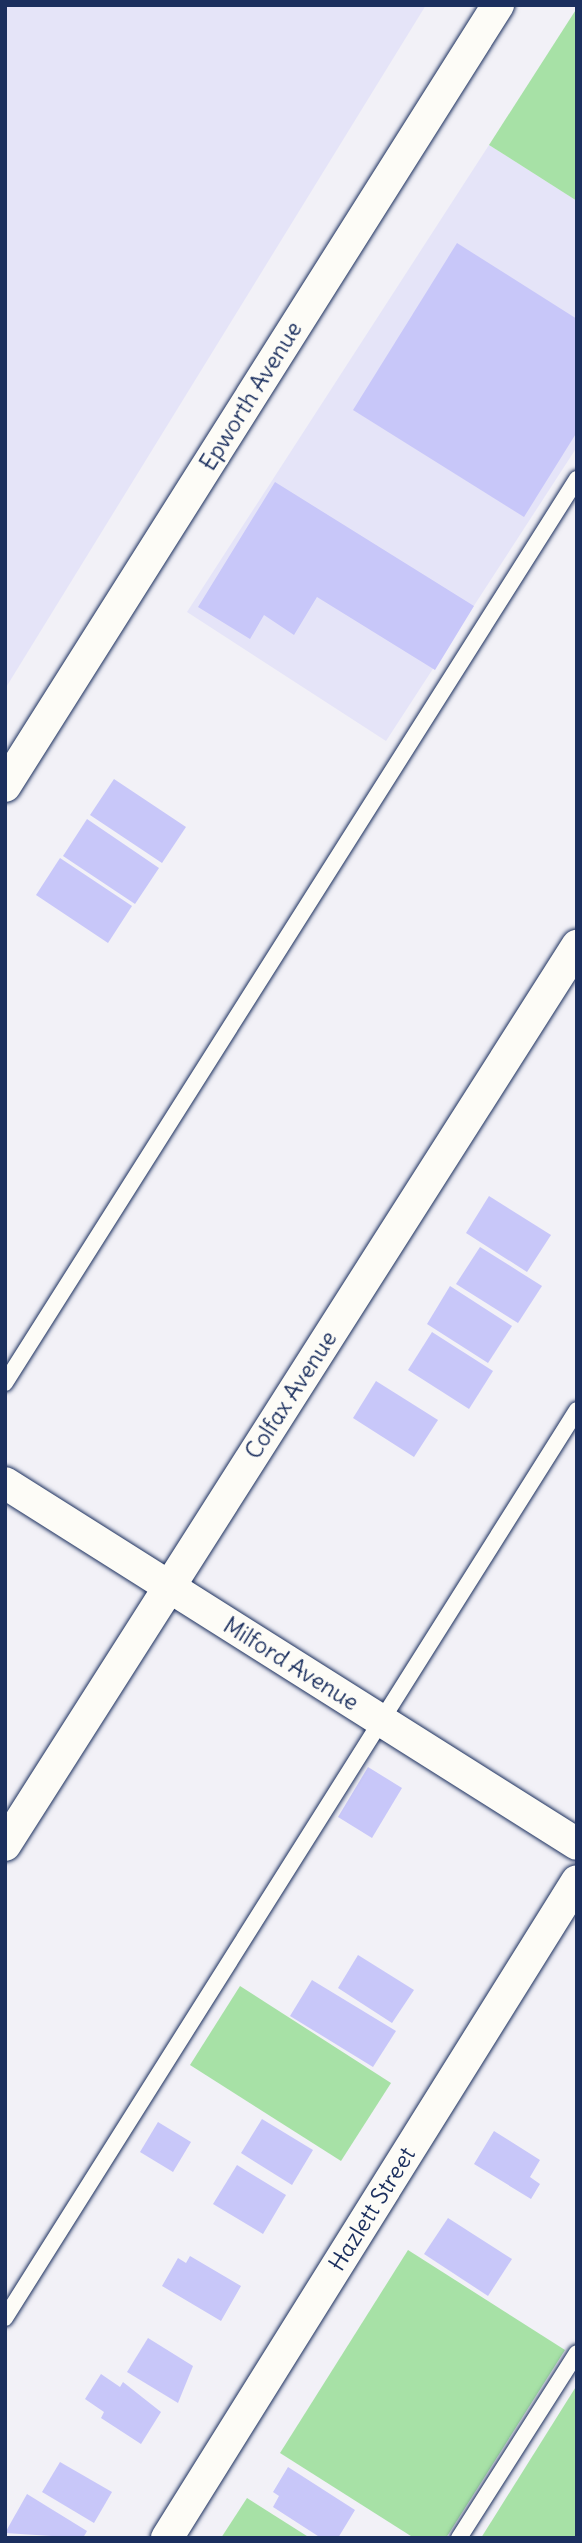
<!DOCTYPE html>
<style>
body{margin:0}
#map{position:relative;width:582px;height:2543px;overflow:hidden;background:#f2f1f7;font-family:Delius,sans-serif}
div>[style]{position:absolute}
.built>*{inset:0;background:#e5e4f8}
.green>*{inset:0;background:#a7e1a6}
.building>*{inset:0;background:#c8c7f9}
.roads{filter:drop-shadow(0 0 2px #1b2f5e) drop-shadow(0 0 2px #1b2f5e)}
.lane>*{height:16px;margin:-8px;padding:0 8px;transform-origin:8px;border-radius:8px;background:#fdfcf7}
.street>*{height:32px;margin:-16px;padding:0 16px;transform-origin:16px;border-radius:16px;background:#fdfcf7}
span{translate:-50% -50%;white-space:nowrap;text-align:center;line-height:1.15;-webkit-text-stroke:6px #fdfcf7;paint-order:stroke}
.street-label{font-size:23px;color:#1b2f5e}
.frame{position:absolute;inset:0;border:7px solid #1b2f5e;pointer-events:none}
</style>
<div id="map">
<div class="built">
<div style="clip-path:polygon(5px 5px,426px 5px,5px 689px)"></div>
<div style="clip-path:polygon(489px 145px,577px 201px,577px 447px,386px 741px,187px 612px)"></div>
</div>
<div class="green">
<div style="clip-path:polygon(577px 8px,577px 201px,489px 145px)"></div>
<div style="clip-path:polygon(240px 1986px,391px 2083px,341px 2161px,190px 2065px)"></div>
<div style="clip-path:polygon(408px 2250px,565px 2350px,446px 2538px,414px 2538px,280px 2453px)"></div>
<div style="clip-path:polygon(577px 2385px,577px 2538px,481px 2538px)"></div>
<div style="clip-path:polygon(247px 2498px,310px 2538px,221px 2538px)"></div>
</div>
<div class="building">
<div style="clip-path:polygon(457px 243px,577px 319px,577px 432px,524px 517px,353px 410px)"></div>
<div style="clip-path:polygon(275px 482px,474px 606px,435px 670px,317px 597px,294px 635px,264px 615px,250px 639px,198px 607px)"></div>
<div style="clip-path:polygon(114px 779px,186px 827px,162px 863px,90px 815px)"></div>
<div style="clip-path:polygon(87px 819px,159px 868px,135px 904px,63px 856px)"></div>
<div style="clip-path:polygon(60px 858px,132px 906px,108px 943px,36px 895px)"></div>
<div style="clip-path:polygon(489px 1196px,551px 1235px,527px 1272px,466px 1233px)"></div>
<div style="clip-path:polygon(480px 1247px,542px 1286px,518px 1323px,456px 1284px)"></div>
<div style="clip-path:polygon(450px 1286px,512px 1326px,488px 1363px,427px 1324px)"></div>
<div style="clip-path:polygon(432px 1332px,493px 1371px,469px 1409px,408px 1370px)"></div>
<div style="clip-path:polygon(376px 1381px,438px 1420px,414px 1457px,353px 1418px)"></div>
<div style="clip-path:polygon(368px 1767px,402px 1788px,372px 1838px,338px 1817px)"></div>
<div style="clip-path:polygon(358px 1955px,414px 1990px,392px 2023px,338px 1988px)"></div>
<div style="clip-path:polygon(312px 1980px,396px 2031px,373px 2067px,290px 2016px)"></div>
<div style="clip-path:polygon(262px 2119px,313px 2150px,292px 2185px,241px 2153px)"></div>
<div style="clip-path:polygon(158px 2122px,191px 2142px,173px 2172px,140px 2152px)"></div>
<div style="clip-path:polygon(494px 2131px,540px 2160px,530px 2177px,540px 2184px,531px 2199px,474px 2164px)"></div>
<div style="clip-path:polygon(237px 2165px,286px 2195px,263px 2234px,213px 2204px)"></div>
<div style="clip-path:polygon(448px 2218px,512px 2259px,488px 2296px,424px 2254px)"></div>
<div style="clip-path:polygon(190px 2256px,241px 2286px,221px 2321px,162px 2286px,178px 2258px,186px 2263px)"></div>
<div style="clip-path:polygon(148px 2338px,193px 2366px,178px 2403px,127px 2372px)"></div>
<div style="clip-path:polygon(101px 2374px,120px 2387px,123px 2382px,161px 2412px,141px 2444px,101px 2418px,104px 2412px,85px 2399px)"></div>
<div style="clip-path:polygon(60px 2462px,112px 2492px,94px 2523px,42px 2492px)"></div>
<div style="clip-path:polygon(288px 2467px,355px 2510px,338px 2538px,321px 2538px,273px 2507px,279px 2496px,273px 2492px)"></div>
<div style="clip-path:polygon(27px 2494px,87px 2531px,83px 2538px,5px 2533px)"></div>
</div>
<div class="roads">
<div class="lane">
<div style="left:5px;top:1383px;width:1070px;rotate:-57.68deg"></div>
<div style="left:5px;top:2318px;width:1073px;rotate:-57.79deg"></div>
<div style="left:459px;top:2538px;width:219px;rotate:-57.5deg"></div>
</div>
<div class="street">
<div style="left:5px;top:786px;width:924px;rotate:-57.74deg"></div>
<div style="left:5px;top:1483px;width:676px;rotate:32.26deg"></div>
<div style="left:5px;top:1845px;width:1066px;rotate:-57.53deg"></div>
<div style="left:167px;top:2538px;width:774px;rotate:-58.03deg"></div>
</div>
</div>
<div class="street-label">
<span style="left:251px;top:396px;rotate:-58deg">Epworth Avenue</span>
<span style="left:291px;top:1395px;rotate:-57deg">Colfax Avenue</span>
<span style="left:291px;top:1664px;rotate:32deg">Milford Avenue</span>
<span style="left:372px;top:2209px;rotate:-58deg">Hazlett Street</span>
</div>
<div class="frame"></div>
</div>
